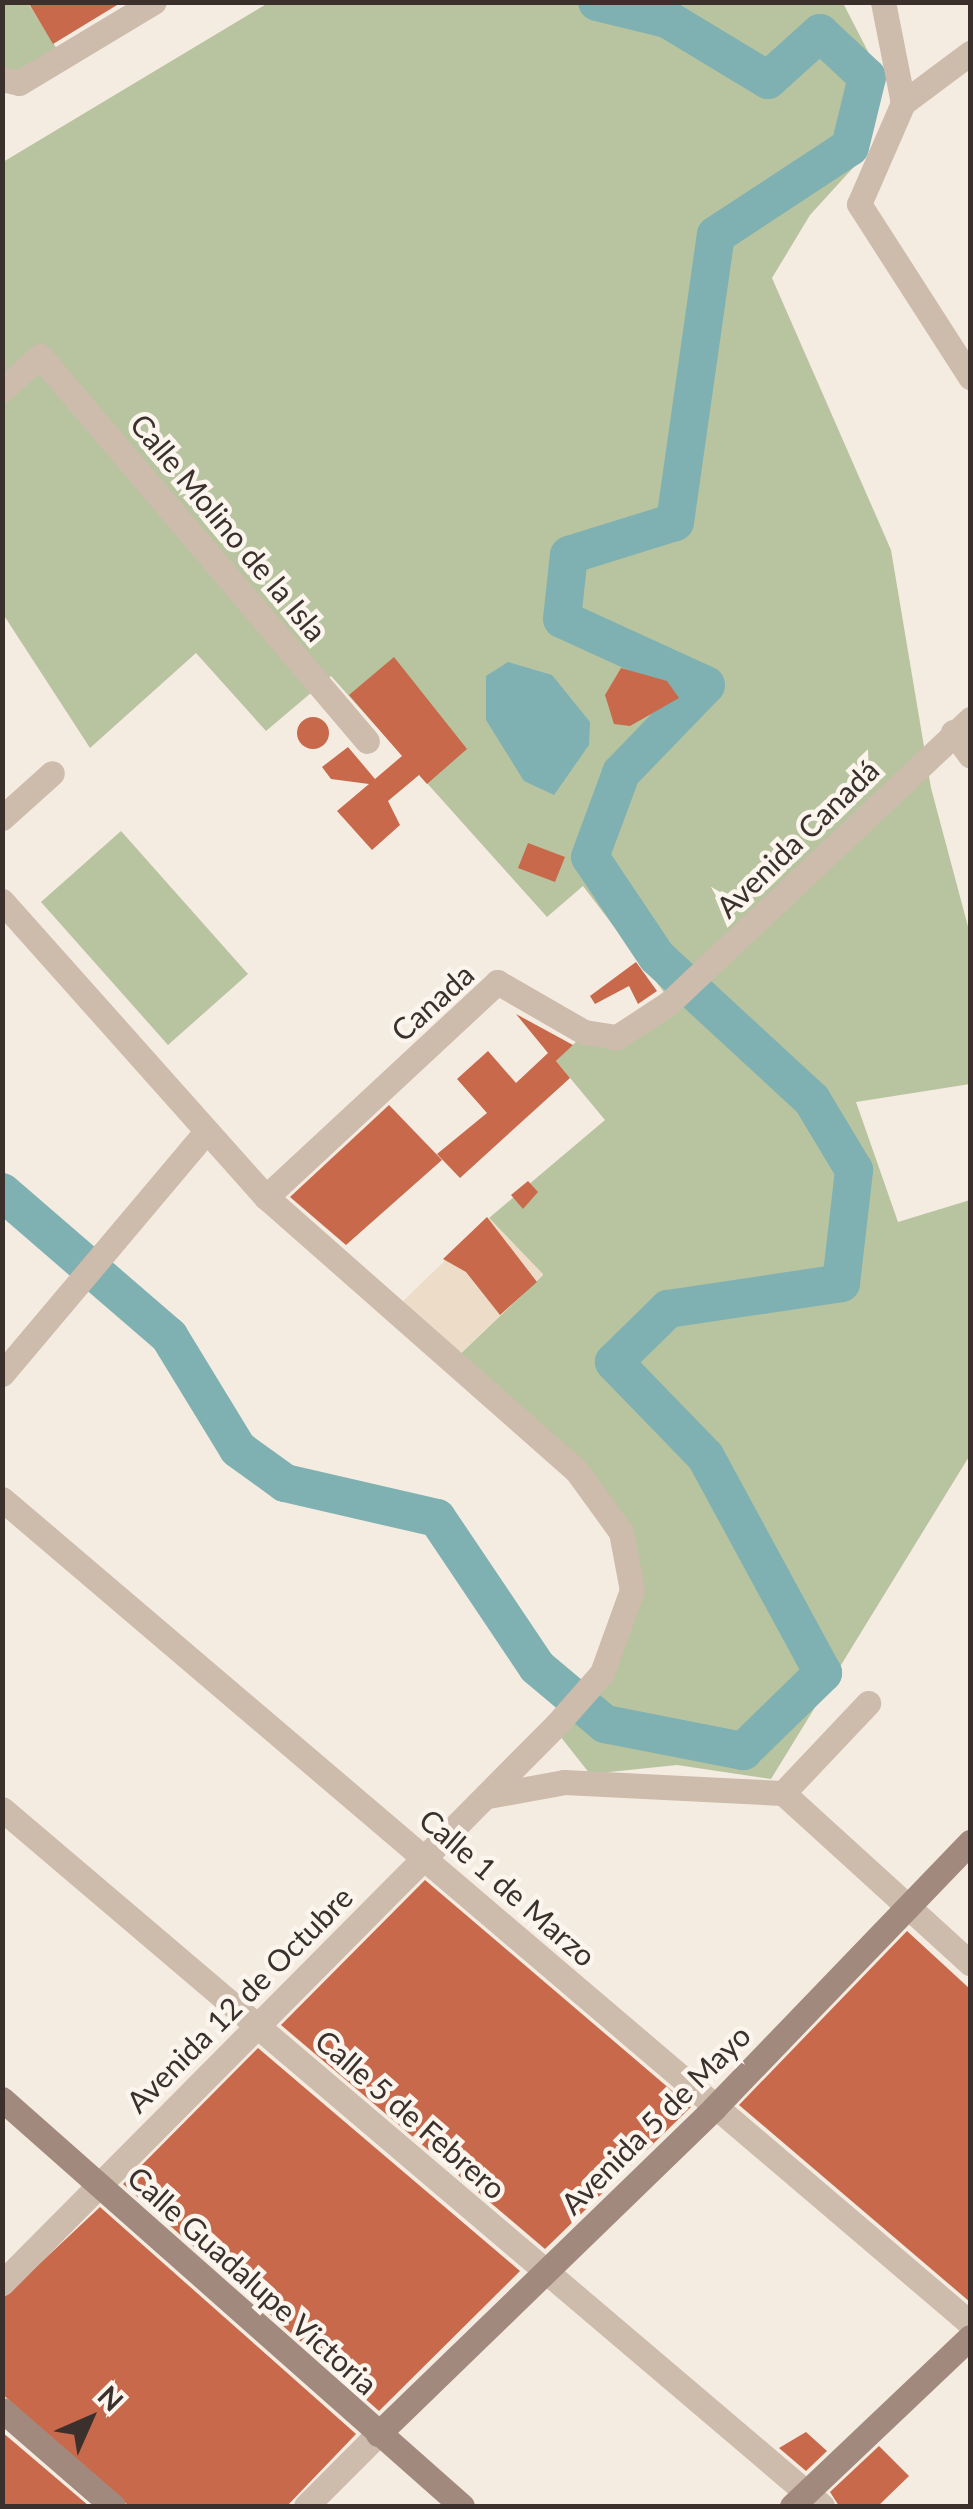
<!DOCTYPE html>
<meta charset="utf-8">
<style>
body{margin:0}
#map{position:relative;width:973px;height:2509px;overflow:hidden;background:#f4ebe1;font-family:Lato,sans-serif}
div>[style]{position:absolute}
.green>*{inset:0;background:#b8c4a0}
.plaza>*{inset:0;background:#ecdcc8}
.water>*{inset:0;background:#7fb0b2}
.river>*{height:38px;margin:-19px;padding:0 19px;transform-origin:19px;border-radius:19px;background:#7fb0b2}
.building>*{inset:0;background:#c8694b}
.round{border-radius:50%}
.street>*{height:25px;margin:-12.5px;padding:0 12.5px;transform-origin:12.5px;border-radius:12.5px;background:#cdbbac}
.secondary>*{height:25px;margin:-12.5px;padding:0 12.5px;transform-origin:12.5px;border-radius:12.5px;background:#a18a7d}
span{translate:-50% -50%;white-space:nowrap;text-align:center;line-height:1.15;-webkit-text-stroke:9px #fbf5ee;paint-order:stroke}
.street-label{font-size:30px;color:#3b302b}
.frame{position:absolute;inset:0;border:5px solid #3b302b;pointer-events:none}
.north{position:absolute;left:40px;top:2369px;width:100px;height:100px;-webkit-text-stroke:8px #fbf5ee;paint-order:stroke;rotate:45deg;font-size:28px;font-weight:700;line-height:40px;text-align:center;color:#3b302b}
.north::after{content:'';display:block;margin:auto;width:35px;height:45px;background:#3b302b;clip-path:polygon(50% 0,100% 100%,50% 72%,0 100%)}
</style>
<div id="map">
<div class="green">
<div style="clip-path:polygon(2px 3px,28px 3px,57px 49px,18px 79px,3px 75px)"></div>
<div style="clip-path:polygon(268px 3px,843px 3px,878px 71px,862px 158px,810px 215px,772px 278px,891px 550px,931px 788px,970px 934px,970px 1084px,856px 1102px,898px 1222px,970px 1200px,970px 1455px,771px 1779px,677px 1765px,590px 1774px,556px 1731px,627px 1633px,625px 1531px,453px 1361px,543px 1275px,489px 1218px,605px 1120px,556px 1061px,581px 1037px,676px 1008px,583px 886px,547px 917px,331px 676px,266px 731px,196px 653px,90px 748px,3px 614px,3px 162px)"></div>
<div style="clip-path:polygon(121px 831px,248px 974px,168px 1045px,41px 902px)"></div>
</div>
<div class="plaza">
<div style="clip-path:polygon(489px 1218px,543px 1274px,453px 1361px,399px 1305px)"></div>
</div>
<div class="water">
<div style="clip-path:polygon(508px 662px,552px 675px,590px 722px,589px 745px,554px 795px,524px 781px,486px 720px,486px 676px)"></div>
</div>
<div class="river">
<div style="left:2px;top:1192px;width:221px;rotate:40.8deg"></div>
<div style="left:169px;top:1336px;width:132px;rotate:58.6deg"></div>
<div style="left:238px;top:1449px;width:58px;rotate:35.9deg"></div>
<div style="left:285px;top:1483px;width:156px;rotate:13deg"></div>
<div style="left:437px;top:1518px;width:179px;rotate:56.1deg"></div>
<div style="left:537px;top:1667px;width:89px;rotate:40deg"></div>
<div style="left:605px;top:1724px;width:141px;rotate:11.1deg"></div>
<div style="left:743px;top:1751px;width:112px;rotate:-44.3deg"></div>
<div style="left:823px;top:1673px;width:247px;rotate:-118.5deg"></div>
<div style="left:705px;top:1456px;width:131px;rotate:-134.1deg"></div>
<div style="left:614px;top:1362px;width:76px;rotate:-44.5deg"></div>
<div style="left:668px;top:1309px;width:175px;rotate:-8.5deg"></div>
<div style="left:841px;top:1283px;width:114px;rotate:-83.4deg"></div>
<div style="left:854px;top:1170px;width:82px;rotate:-121deg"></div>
<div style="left:812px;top:1100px;width:211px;rotate:-137.3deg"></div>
<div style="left:657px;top:957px;width:120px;rotate:-123.8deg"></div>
<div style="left:590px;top:857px;width:90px;rotate:-69.7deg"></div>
<div style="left:621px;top:773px;width:122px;rotate:-46deg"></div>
<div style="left:706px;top:685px;width:158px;rotate:-155.4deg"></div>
<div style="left:562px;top:619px;width:64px;rotate:-83.8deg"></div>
<div style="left:569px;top:555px;width:111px;rotate:-17.3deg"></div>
<div style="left:675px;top:522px;width:290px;rotate:-81.9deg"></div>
<div style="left:716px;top:235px;width:160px;rotate:-33.3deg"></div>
<div style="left:850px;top:147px;width:72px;rotate:-76.3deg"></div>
<div style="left:867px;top:77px;width:64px;rotate:-136.9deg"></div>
<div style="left:820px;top:33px;width:70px;rotate:137.9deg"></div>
<div style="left:768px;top:80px;width:118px;rotate:-148.9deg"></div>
<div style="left:667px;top:19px;width:72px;rotate:-166.3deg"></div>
</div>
<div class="building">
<div style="clip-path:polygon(28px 2px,122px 2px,53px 44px)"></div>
<div style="clip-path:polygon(394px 657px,467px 749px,427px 784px,419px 775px,388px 801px,400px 825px,372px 850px,337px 811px,369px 784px,331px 779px,322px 767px,348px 747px,375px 779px,402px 756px,349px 695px)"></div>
<div style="clip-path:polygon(621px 668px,667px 681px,679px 698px,630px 726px,614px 724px,605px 695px)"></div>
<div class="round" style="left:297px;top:717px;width:32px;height:32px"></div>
<div style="clip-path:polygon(528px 843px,565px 857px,555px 882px,518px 868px)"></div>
<div style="clip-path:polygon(636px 962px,657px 991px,638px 1004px,629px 986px,595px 1004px,590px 996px)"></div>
<div style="clip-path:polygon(516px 1014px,573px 1045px,556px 1061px,570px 1078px,460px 1178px,437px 1154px,487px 1113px,457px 1079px,488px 1051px,516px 1083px,548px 1053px)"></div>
<div style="clip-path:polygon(389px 1105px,442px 1160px,346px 1245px,290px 1197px)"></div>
<div style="clip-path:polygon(528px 1181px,538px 1192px,523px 1209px,511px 1195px)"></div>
<div style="clip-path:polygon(487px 1217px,537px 1282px,500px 1315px,466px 1272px,443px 1259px)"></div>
<div style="clip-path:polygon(425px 1880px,691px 2107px,545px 2249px,281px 2025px)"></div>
<div style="clip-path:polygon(907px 1931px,970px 1989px,970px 2302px,739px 2105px)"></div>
<div style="clip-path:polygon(258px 2048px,520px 2271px,379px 2411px,123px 2184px)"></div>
<div style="clip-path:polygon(100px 2207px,356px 2434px,287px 2506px,129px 2506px,2px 2394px,2px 2299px)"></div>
<div style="clip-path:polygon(2px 2432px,89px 2506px,2px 2506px)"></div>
<div style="clip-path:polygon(806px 2432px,827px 2451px,806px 2471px,779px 2448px)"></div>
<div style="clip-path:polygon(879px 2446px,909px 2476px,878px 2506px,839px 2506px,830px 2492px)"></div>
</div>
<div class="street">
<div style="left:883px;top:2px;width:103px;rotate:78.8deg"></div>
<div style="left:903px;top:103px;width:110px;rotate:113.5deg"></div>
<div style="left:859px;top:204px;width:206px;rotate:57.3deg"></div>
<div style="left:2px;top:79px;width:17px;rotate:13deg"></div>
<div style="left:19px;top:83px;width:157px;rotate:-31deg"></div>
<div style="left:903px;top:103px;width:84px;rotate:-36.7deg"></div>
<div style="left:2px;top:390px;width:51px;rotate:-41.8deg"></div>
<div style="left:40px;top:356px;width:505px;rotate:49.66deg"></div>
<div style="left:953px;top:732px;width:29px;rotate:54deg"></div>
<div style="left:2px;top:818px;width:67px;rotate:-42deg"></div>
<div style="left:2px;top:901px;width:397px;rotate:48.3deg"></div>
<div style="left:266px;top:1197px;width:413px;rotate:41.4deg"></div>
<div style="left:576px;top:1470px;width:77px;rotate:54deg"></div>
<div style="left:621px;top:1532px;width:59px;rotate:79.3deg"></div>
<div style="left:632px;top:1590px;width:88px;rotate:109.9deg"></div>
<div style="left:602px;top:1673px;width:68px;rotate:131.4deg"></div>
<div style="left:557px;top:1724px;width:788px;rotate:134.79deg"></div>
<div style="left:266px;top:1197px;width:316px;rotate:-42.9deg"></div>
<div style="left:497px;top:982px;width:100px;rotate:29.9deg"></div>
<div style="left:584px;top:1032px;width:33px;rotate:9deg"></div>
<div style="left:617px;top:1037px;width:62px;rotate:-33.2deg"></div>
<div style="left:669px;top:1003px;width:414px;rotate:-43.3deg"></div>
<div style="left:2px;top:1374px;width:314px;rotate:-49.9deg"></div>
<div style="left:2px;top:1499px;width:1271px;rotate:40.41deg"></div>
<div style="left:783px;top:1793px;width:124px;rotate:-46.6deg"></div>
<div style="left:488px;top:1796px;width:77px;rotate:-10.4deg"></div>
<div style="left:564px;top:1782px;width:219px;rotate:2.9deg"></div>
<div style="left:783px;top:1793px;width:253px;rotate:42.3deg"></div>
<div style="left:2px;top:1809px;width:1076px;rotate:40.36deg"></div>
<div style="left:306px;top:2506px;width:102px;rotate:-45deg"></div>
</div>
<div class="secondary">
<div style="left:2px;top:2099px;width:614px;rotate:41.5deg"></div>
<div style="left:2px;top:2410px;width:147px;rotate:40.9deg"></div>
<div style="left:378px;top:2434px;width:468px;rotate:-44.1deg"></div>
<div style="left:714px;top:2108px;width:369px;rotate:-46.1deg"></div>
<div style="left:792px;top:2506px;width:245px;rotate:-43.5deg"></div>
</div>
<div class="street-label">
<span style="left:229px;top:527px;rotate:50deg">Calle Molino de la Isla</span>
<span style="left:797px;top:838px;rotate:-44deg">Avenida Canadá</span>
<span style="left:432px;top:1002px;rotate:-42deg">Canada</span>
<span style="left:508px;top:1887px;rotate:41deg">Calle 1 de Marzo</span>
<span style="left:239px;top:1999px;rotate:-45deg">Avenida 12 de Octubre</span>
<span style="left:411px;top:2114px;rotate:41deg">Calle 5 de Febrero</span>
<span style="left:655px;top:2119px;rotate:-45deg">Avenida 5 de Mayo</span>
<span style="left:253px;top:2280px;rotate:42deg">Calle Guadalupe Victoria</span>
</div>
<div class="frame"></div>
<div class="north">N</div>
</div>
